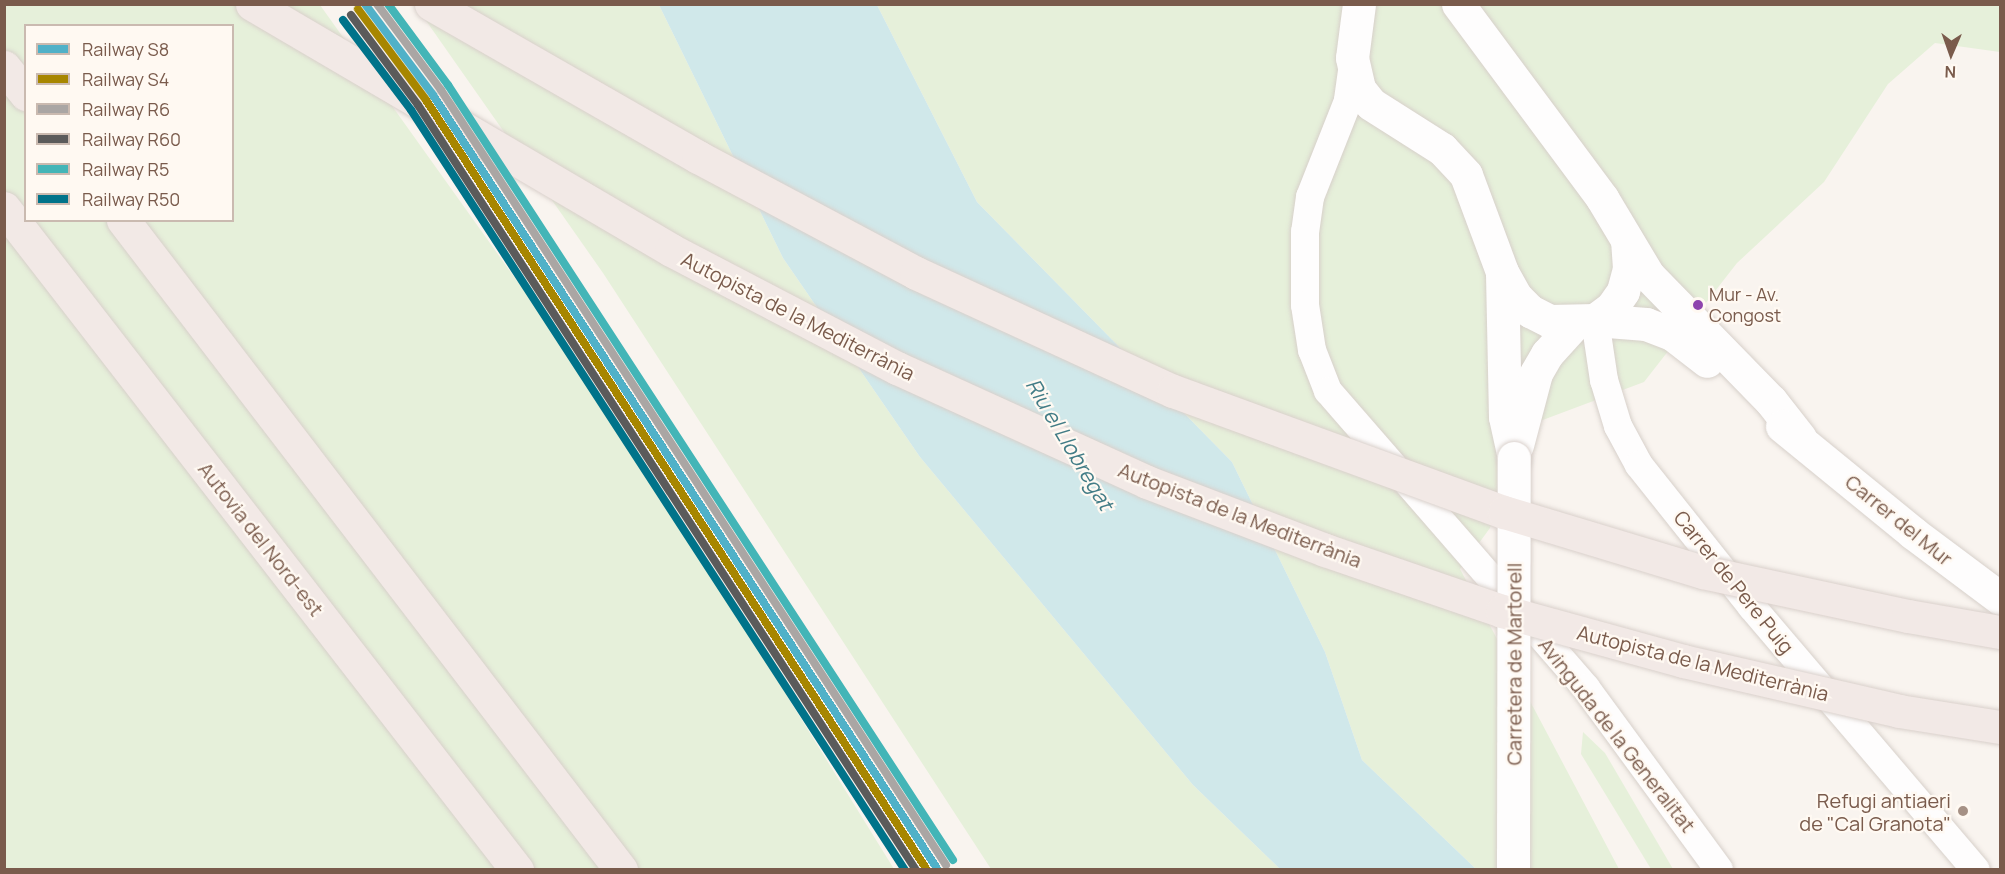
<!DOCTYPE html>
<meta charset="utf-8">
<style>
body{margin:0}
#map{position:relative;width:2005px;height:874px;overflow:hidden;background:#f9f4ef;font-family:Manrope,sans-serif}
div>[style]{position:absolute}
.green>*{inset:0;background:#e6f0da}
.water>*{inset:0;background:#d0e8ea}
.roads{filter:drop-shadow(0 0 2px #d7d0ca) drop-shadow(0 0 2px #d7d0ca)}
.minor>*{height:28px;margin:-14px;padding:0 14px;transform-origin:14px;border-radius:14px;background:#fefdfd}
.secondary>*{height:33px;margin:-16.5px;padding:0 16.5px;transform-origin:16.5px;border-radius:16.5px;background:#fefdfd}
.motorway>*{height:33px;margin:-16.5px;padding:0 16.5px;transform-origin:16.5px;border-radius:16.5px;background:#f2e9e6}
.bridges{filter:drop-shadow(0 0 2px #d9d0cb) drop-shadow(0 0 2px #d9d0cb)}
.secondary-bridge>*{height:33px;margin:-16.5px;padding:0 16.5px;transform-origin:16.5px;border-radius:16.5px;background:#fefdfd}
.motorway-bridge>*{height:33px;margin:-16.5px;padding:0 16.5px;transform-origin:16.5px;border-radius:16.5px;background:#f2e9e6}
.rail-1>*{height:8px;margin:-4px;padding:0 4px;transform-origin:4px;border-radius:4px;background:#50b1c8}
.rail-2>*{height:8px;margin:-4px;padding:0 4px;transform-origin:4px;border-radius:4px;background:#a78600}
.rail-3>*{height:8px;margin:-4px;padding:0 4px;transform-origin:4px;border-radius:4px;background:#aaa6a4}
.rail-4>*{height:8px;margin:-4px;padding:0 4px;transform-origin:4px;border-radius:4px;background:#5b5b5b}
.rail-5>*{height:8px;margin:-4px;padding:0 4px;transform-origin:4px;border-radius:4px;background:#43b5b7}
.rail-6>*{height:8px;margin:-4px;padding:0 4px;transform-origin:4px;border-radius:4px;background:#00738a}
.dots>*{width:16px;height:16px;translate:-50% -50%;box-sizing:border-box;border:3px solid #fff9f2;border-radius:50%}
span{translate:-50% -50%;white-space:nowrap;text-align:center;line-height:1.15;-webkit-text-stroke:4.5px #fff9f2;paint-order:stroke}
.bus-label{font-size:18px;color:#7a5b4c}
.left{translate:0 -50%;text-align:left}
.street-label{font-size:20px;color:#7a5b4c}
.poi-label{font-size:20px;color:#7a5b4c}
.right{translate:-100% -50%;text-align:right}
.water-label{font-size:21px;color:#427c86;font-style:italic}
.frame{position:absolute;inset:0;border:6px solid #7a5b4c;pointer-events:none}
.legend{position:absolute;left:24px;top:24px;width:210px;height:198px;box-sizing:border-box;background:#fff9f2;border:2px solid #cabab0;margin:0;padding:8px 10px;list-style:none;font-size:18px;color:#7a5b4c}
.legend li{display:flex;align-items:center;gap:12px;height:30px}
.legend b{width:30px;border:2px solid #cabab0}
.north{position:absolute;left:1921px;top:24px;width:60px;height:60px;-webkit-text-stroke:4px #fff9f2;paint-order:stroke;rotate:182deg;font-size:16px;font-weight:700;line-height:24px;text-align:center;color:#7a5b4c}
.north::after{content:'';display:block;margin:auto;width:21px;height:27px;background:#7a5b4c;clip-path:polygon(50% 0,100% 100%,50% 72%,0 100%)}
</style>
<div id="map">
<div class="green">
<div style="clip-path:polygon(evenodd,5px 5px,320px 5px,617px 421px,894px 869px,5px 870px,5px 5px,26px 26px,232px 26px,232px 220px,26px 220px,26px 26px)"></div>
<div style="clip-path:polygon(415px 5px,659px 5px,783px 258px,920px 457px,1193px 785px,1280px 869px,991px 869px,603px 273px)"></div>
<div style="clip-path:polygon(877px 5px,2000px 5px,2000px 52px,1935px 43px,1888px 84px,1824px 182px,1737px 263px,1644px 382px,1524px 427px,1490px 528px,1460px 569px,1619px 869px,1476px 869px,1362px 760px,1325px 652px,1232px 462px,977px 202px)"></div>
<div style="clip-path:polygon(1583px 732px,1605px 753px,1673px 869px,1651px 869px,1581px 754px)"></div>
</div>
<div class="water">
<div style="clip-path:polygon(659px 5px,877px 5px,977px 202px,1232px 462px,1325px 652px,1362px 760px,1476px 869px,1280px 869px,1193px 785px,920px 457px,783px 258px)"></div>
</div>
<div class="roads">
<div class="minor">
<div style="left:1352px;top:71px;width:30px;rotate:98deg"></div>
<div style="left:1348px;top:101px;width:103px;rotate:111.6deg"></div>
<div style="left:1310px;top:197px;width:35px;rotate:98deg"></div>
<div style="left:1305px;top:232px;width:73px;rotate:90deg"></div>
<div style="left:1305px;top:305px;width:46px;rotate:81.2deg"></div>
<div style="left:1312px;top:350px;width:44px;rotate:68.7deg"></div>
<div style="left:1328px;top:391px;width:393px;rotate:49deg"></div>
<div style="left:1586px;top:688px;width:225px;rotate:53.8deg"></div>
<div style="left:1595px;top:320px;width:61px;rotate:81.5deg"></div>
<div style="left:1604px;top:380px;width:48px;rotate:73.1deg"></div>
<div style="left:1618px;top:426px;width:44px;rotate:61.7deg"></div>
<div style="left:1639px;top:465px;width:181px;rotate:51.5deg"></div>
<div style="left:1752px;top:607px;width:345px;rotate:49.6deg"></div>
</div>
<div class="secondary">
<div style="left:1359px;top:4px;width:54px;rotate:97.4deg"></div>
<div style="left:1352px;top:58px;width:32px;rotate:77deg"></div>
<div style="left:1359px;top:89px;width:19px;rotate:51deg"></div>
<div style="left:1371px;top:104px;width:84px;rotate:32.4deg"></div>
<div style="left:1442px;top:149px;width:35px;rotate:47deg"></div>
<div style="left:1466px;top:175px;width:103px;rotate:69.6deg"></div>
<div style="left:1502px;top:272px;width:29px;rotate:61deg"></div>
<div style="left:1516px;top:297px;width:20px;rotate:45deg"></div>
<div style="left:1530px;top:311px;width:22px;rotate:27deg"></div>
<div style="left:1550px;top:321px;width:45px;rotate:-1.3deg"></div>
<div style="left:1595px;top:320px;width:21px;rotate:-37deg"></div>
<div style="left:1612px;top:307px;width:19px;rotate:-55deg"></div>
<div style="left:1623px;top:291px;width:24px;rotate:-75deg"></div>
<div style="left:1629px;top:268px;width:27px;rotate:-94deg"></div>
<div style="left:1458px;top:4px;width:242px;rotate:53.4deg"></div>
<div style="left:1602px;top:198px;width:90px;rotate:59.1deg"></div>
<div style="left:1648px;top:275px;width:176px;rotate:45.7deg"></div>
<div style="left:1771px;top:401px;width:47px;rotate:51.9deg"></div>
<div style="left:1502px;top:274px;width:143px;rotate:88.8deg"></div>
<div style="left:1505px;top:417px;width:42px;rotate:77.6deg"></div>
<div style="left:1595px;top:320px;width:51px;rotate:4.5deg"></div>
<div style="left:1646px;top:324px;width:28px;rotate:21deg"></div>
<div style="left:1672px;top:334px;width:44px;rotate:37.6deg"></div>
<div style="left:1782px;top:426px;width:169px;rotate:39.2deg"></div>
<div style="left:1913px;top:533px;width:109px;rotate:36.8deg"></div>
<div style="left:1517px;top:445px;width:74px;rotate:-75.2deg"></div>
<div style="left:1536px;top:373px;width:22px;rotate:-60deg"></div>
<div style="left:1547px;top:354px;width:42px;rotate:-47.9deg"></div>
</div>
<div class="motorway">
<div style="left:4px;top:67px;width:35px;rotate:51deg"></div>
<div style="left:4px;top:208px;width:838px;rotate:52.23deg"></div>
<div style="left:123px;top:220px;width:819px;rotate:52.54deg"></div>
</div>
</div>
<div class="bridges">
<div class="secondary-bridge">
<div style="left:1513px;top:870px;width:412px;rotate:-89.9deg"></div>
</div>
<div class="motorway-bridge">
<div style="left:252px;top:4px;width:486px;rotate:30.4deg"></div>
<div style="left:671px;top:250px;width:255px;rotate:27.6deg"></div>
<div style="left:897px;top:368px;width:275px;rotate:24.5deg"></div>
<div style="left:1147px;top:482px;width:191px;rotate:20.9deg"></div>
<div style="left:1325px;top:550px;width:187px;rotate:19deg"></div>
<div style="left:1502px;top:611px;width:188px;rotate:15.4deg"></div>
<div style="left:1683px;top:661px;width:222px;rotate:13deg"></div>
<div style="left:1899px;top:711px;width:102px;rotate:9deg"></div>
<div style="left:431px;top:4px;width:308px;rotate:29.8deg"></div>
<div style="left:698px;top:157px;width:247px;rotate:28deg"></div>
<div style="left:916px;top:273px;width:283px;rotate:24.7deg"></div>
<div style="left:1173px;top:391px;width:352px;rotate:20.1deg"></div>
<div style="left:1504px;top:512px;width:208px;rotate:16.8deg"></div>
<div style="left:1703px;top:572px;width:210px;rotate:12.1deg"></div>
<div style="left:1908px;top:616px;width:93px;rotate:9.9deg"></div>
</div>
</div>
<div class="rail-1">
<div style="left:365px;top:4px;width:114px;rotate:53.2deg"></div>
<div style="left:433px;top:95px;width:925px;rotate:56.91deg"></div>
</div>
<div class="rail-2">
<div style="left:358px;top:9px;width:114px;rotate:53.2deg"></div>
<div style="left:426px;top:100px;width:919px;rotate:56.95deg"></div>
</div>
<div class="rail-3">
<div style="left:377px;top:4px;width:107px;rotate:53.3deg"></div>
<div style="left:441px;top:90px;width:925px;rotate:56.91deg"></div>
</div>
<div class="rail-4">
<div style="left:351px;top:15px;width:112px;rotate:53.3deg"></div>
<div style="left:418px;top:105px;width:913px;rotate:56.94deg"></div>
</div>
<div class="rail-5">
<div style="left:388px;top:4px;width:101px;rotate:53.5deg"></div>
<div style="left:448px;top:85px;width:925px;rotate:56.91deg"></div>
</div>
<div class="rail-6">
<div style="left:343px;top:20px;width:113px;rotate:52.9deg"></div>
<div style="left:411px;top:110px;width:906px;rotate:56.98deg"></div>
</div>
<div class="dots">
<div style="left:1698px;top:305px;background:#8e44ad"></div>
<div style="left:1963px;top:811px;background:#a69185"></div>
</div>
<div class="bus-label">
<span class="left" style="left:1709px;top:305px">Mur - Av.<br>Congost</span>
</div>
<div class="street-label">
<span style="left:798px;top:316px;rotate:27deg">Autopista de la Mediterrània</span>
<span style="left:1240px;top:515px;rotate:21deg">Autopista de la Mediterrània</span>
<span style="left:1899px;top:520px;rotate:39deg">Carrer del Mur</span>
<span style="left:261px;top:539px;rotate:52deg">Autovia del Nord-est</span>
<span style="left:1734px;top:582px;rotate:51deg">Carrer de Pere Puig</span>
<span style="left:1703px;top:663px;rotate:14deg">Autopista de la Mediterrània</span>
<span style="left:1514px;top:664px;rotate:-90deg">Carretera de Martorell</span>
<span style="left:1617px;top:735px;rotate:52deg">Avinguda de la Generalitat</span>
</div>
<div class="poi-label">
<span class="right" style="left:1951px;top:812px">Refugi antiaeri<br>de "Cal Granota"</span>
</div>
<div class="water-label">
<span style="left:1070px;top:444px;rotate:59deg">Riu el Llobregat</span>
</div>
<div class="frame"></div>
<ul class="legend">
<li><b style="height:8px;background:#50b1c8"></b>Railway S8</li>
<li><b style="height:8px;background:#a78600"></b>Railway S4</li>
<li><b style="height:8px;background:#aaa6a4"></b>Railway R6</li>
<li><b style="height:8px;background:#5b5b5b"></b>Railway R60</li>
<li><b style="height:8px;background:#43b5b7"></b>Railway R5</li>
<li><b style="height:8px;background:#00738a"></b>Railway R50</li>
</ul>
<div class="north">N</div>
</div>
